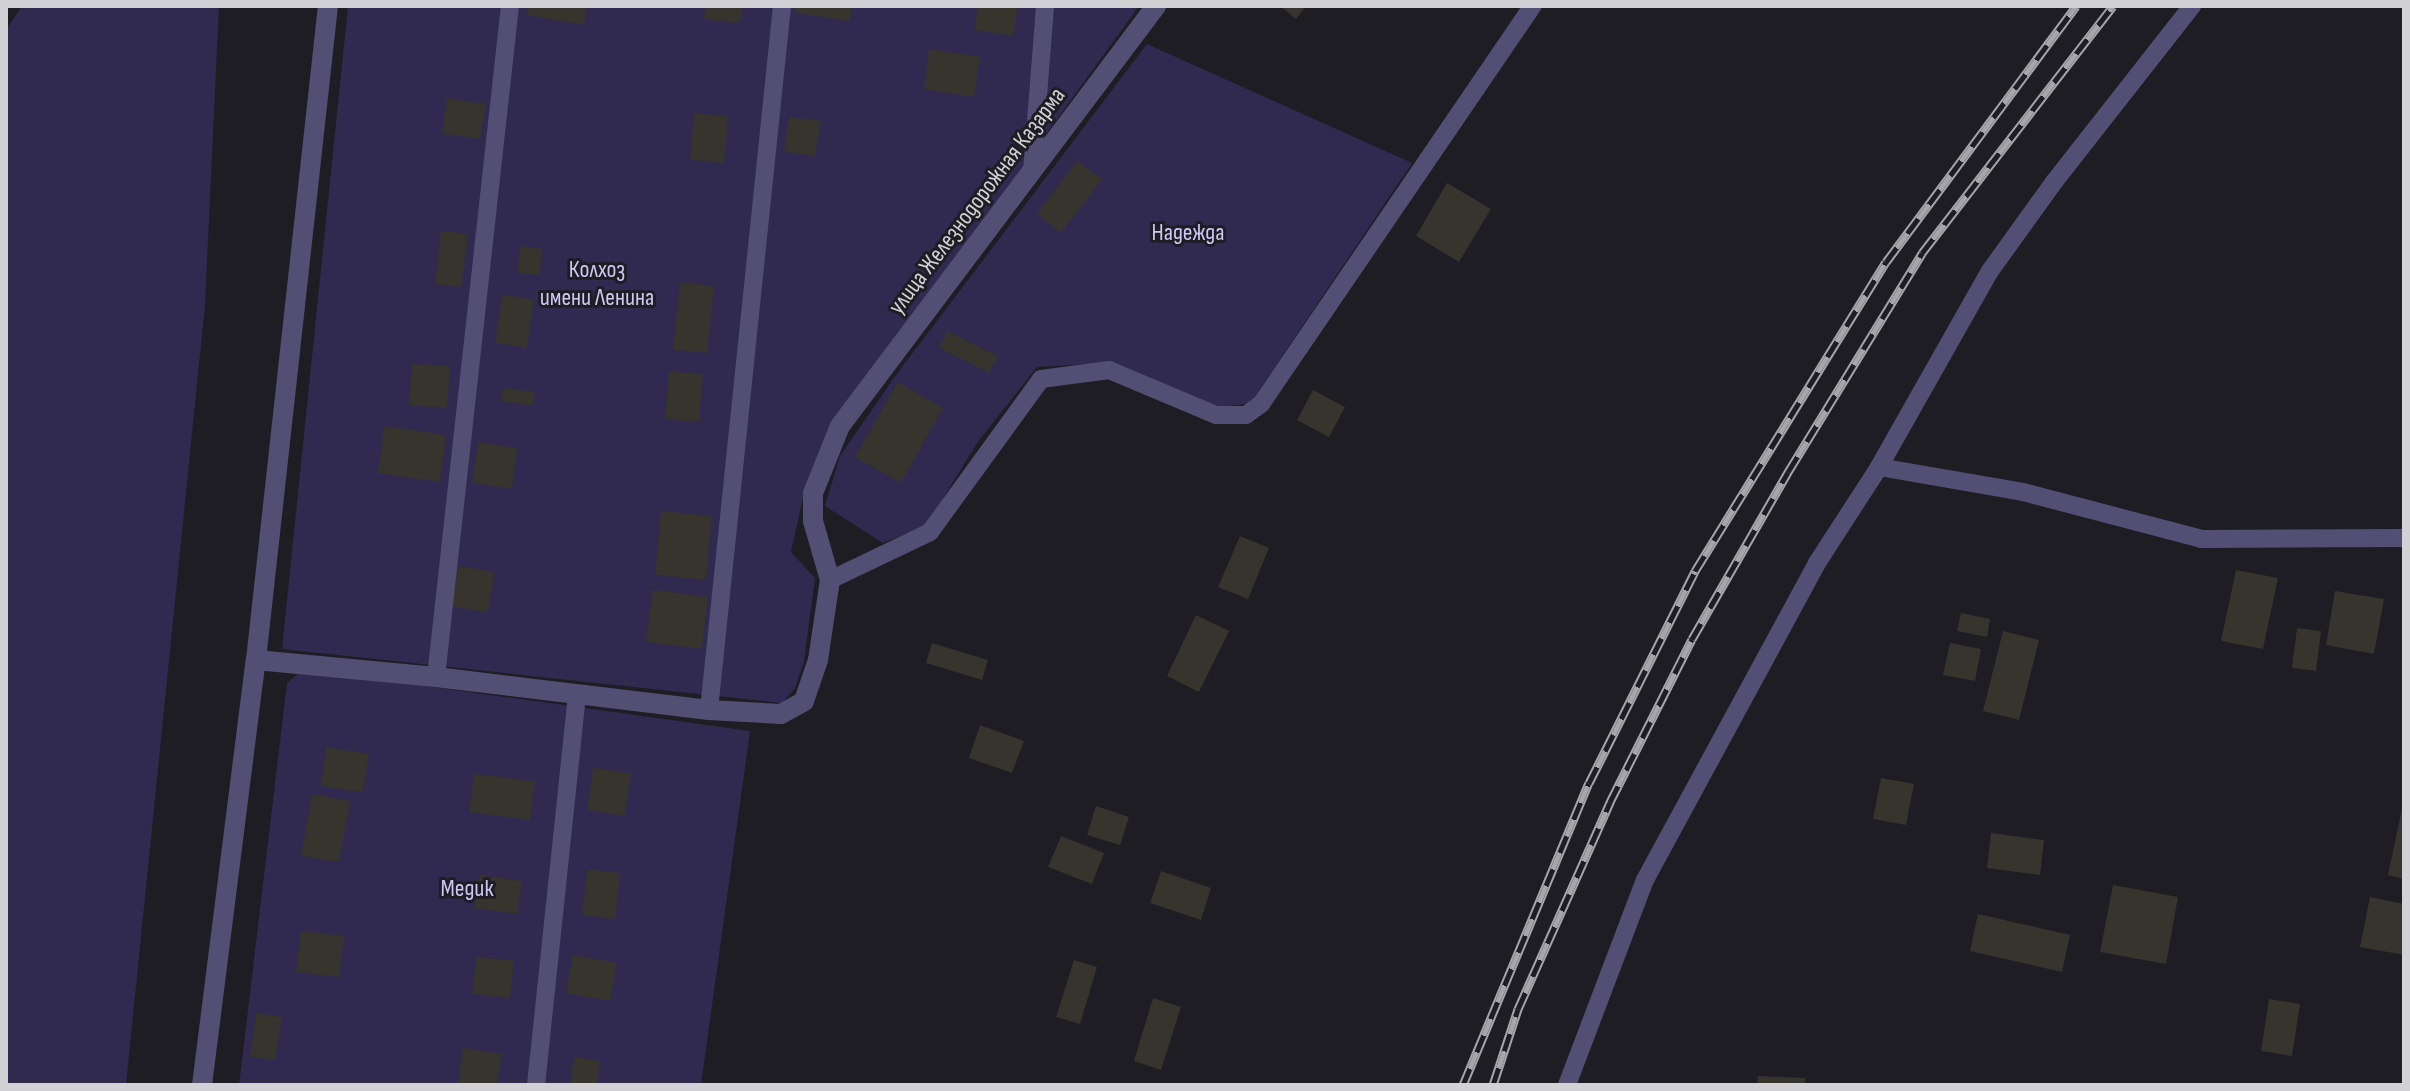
<!DOCTYPE html>
<meta charset="utf-8">
<style>
body{margin:0}
#map{position:relative;width:2410px;height:1091px;overflow:hidden;background:#1e1d24;font-family:"Sofia Sans Condensed",sans-serif}
div>[style]{position:absolute}
.green>*{inset:0;background:#302950}
.building>*{inset:0;background:#37332d}
.service>*{height:18px;margin:-9px;padding:0 9px;transform-origin:9px;border-radius:9px;background:#534f74}
.minor>*{height:20px;margin:-10px;padding:0 10px;transform-origin:10px;border-radius:10px;background:#534f74}
.tertiary>*{height:20px;margin:-10px;padding:0 10px;transform-origin:10px;border-radius:10px;background:#534f74}
.rail>*{height:9px;margin-top:-4.5px;transform-origin:0;background:repeating-linear-gradient(90deg,#1e1d24 0 18px,#a5a5aa 0 36px);box-sizing:border-box;border-block:2px solid #a5a5aa}
span{translate:-50% -50%;white-space:nowrap;text-align:center;line-height:1.15;-webkit-text-stroke:6px #1e1d24;paint-order:stroke}
.street-label{font-size:24px;color:#d2d2d6}
.park-label{font-size:24px;color:#cdc8f6}
.frame{position:absolute;inset:0;border:8px solid #d2d2d6;pointer-events:none}
</style>
<div id="map">
<div class="green">
<div style="clip-path:polygon(22px 6px,219px 6px,205px 305px,126px 1085px,6px 1085px,6px 30px)"></div>
<div style="clip-path:polygon(348px 6px,1139px 6px,834px 427px,806px 484px,791px 552px,815px 578px,804px 661px,795px 688px,782px 703px,282px 649px)"></div>
<div style="clip-path:polygon(1147px 44px,1412px 163px,1250px 404px,1217px 407px,1107px 363px,1037px 367px,977px 443px,926px 526px,883px 543px,825px 506px,840px 456px,896px 375px)"></div>
<div style="clip-path:polygon(304px 669px,750px 731px,701px 1085px,239px 1085px,287px 683px)"></div>
</div>
<div class="building">
<div style="clip-path:polygon(528px 6px,587px 6px,584px 25px,526px 15px)"></div>
<div style="clip-path:polygon(706px 6px,742px 6px,740px 23px,704px 19px)"></div>
<div style="clip-path:polygon(796px 6px,852px 6px,850px 21px,795px 13px)"></div>
<div style="clip-path:polygon(978px 6px,1018px 6px,1013px 36px,974px 30px)"></div>
<div style="clip-path:polygon(1280px 6px,1306px 6px,1296px 19px)"></div>
<div style="clip-path:polygon(929px 49px,980px 57px,974px 97px,924px 89px)"></div>
<div style="clip-path:polygon(447px 98px,486px 104px,480px 139px,442px 134px)"></div>
<div style="clip-path:polygon(694px 113px,728px 116px,724px 163px,690px 160px)"></div>
<div style="clip-path:polygon(789px 117px,821px 121px,815px 156px,784px 152px)"></div>
<div style="clip-path:polygon(1077px 161px,1102px 179px,1061px 233px,1037px 214px)"></div>
<div style="clip-path:polygon(1447px 183px,1491px 209px,1459px 262px,1416px 236px)"></div>
<div style="clip-path:polygon(441px 231px,468px 234px,461px 287px,435px 284px)"></div>
<div style="clip-path:polygon(520px 246px,542px 249px,539px 275px,517px 273px)"></div>
<div style="clip-path:polygon(680px 282px,714px 286px,707px 353px,673px 350px)"></div>
<div style="clip-path:polygon(502px 295px,534px 299px,527px 348px,495px 343px)"></div>
<div style="clip-path:polygon(947px 331px,998px 356px,989px 373px,939px 348px)"></div>
<div style="clip-path:polygon(412px 364px,450px 366px,447px 408px,409px 405px)"></div>
<div style="clip-path:polygon(669px 371px,703px 374px,699px 422px,665px 419px)"></div>
<div style="clip-path:polygon(898px 382px,943px 408px,901px 483px,855px 457px)"></div>
<div style="clip-path:polygon(503px 388px,535px 392px,533px 405px,500px 401px)"></div>
<div style="clip-path:polygon(1313px 390px,1345px 407px,1329px 437px,1297px 420px)"></div>
<div style="clip-path:polygon(384px 426px,446px 435px,440px 482px,378px 473px)"></div>
<div style="clip-path:polygon(478px 442px,517px 448px,512px 489px,472px 483px)"></div>
<div style="clip-path:polygon(661px 511px,712px 516px,706px 580px,655px 575px)"></div>
<div style="clip-path:polygon(1240px 536px,1269px 548px,1248px 599px,1218px 587px)"></div>
<div style="clip-path:polygon(458px 566px,494px 572px,488px 612px,452px 607px)"></div>
<div style="clip-path:polygon(2236px 570px,2278px 578px,2263px 649px,2221px 641px)"></div>
<div style="clip-path:polygon(653px 590px,708px 597px,702px 649px,646px 642px)"></div>
<div style="clip-path:polygon(2335px 591px,2384px 599px,2374px 654px,2326px 645px)"></div>
<div style="clip-path:polygon(1961px 613px,1990px 619px,1987px 637px,1957px 631px)"></div>
<div style="clip-path:polygon(1196px 615px,1229px 631px,1199px 692px,1167px 676px)"></div>
<div style="clip-path:polygon(2297px 628px,2321px 631px,2316px 671px,2292px 668px)"></div>
<div style="clip-path:polygon(2003px 631px,2039px 640px,2019px 720px,1983px 711px)"></div>
<div style="clip-path:polygon(932px 643px,988px 660px,982px 680px,926px 663px)"></div>
<div style="clip-path:polygon(1950px 643px,1981px 649px,1975px 681px,1943px 675px)"></div>
<div style="clip-path:polygon(980px 725px,1024px 741px,1012px 773px,969px 758px)"></div>
<div style="clip-path:polygon(326px 747px,369px 754px,363px 792px,321px 786px)"></div>
<div style="clip-path:polygon(593px 768px,631px 773px,625px 816px,587px 810px)"></div>
<div style="clip-path:polygon(474px 774px,535px 781px,530px 820px,469px 812px)"></div>
<div style="clip-path:polygon(1881px 778px,1914px 784px,1906px 825px,1873px 819px)"></div>
<div style="clip-path:polygon(312px 794px,350px 801px,339px 862px,301px 856px)"></div>
<div style="clip-path:polygon(2403px 804px,2404px 804px,2404px 879px,2388px 875px)"></div>
<div style="clip-path:polygon(1096px 806px,1129px 817px,1120px 845px,1087px 835px)"></div>
<div style="clip-path:polygon(1991px 833px,2044px 840px,2040px 875px,1987px 868px)"></div>
<div style="clip-path:polygon(1061px 836px,1104px 853px,1092px 884px,1048px 867px)"></div>
<div style="clip-path:polygon(587px 869px,620px 873px,615px 919px,582px 915px)"></div>
<div style="clip-path:polygon(1161px 871px,1211px 888px,1201px 920px,1150px 903px)"></div>
<div style="clip-path:polygon(479px 875px,522px 881px,517px 914px,474px 908px)"></div>
<div style="clip-path:polygon(2113px 885px,2178px 897px,2166px 964px,2100px 952px)"></div>
<div style="clip-path:polygon(2370px 897px,2404px 904px,2404px 955px,2360px 947px)"></div>
<div style="clip-path:polygon(1978px 914px,2070px 935px,2062px 972px,1970px 951px)"></div>
<div style="clip-path:polygon(301px 931px,344px 936px,339px 977px,296px 972px)"></div>
<div style="clip-path:polygon(573px 955px,617px 963px,610px 1001px,566px 993px)"></div>
<div style="clip-path:polygon(476px 957px,514px 961px,510px 998px,472px 994px)"></div>
<div style="clip-path:polygon(1074px 960px,1097px 967px,1080px 1024px,1056px 1017px)"></div>
<div style="clip-path:polygon(1153px 998px,1181px 1007px,1161px 1070px,1134px 1061px)"></div>
<div style="clip-path:polygon(2269px 999px,2300px 1004px,2292px 1056px,2261px 1051px)"></div>
<div style="clip-path:polygon(256px 1013px,282px 1017px,275px 1060px,250px 1057px)"></div>
<div style="clip-path:polygon(463px 1048px,502px 1054px,497px 1085px,458px 1083px)"></div>
<div style="clip-path:polygon(574px 1057px,600px 1061px,597px 1085px,570px 1085px)"></div>
<div style="clip-path:polygon(1758px 1076px,1805px 1078px,1805px 1085px,1757px 1085px)"></div>
</div>
<div class="service">
<div style="left:1032px;top:172px;width:167px;rotate:-85.5deg"></div>
<div style="left:1879px;top:467px;width:146px;rotate:9.8deg"></div>
<div style="left:2023px;top:492px;width:185px;rotate:14.7deg"></div>
<div style="left:2202px;top:539px;width:202px;rotate:-0.3deg"></div>
<div style="left:830px;top:580px;width:111px;rotate:-25.6deg"></div>
<div style="left:930px;top:532px;width:189px;rotate:-54deg"></div>
<div style="left:1041px;top:379px;width:69px;rotate:-7.5deg"></div>
<div style="left:1109px;top:370px;width:116px;rotate:22.8deg"></div>
<div style="left:1216px;top:415px;width:30px"></div>
<div style="left:1246px;top:415px;width:19px;rotate:-36deg"></div>
<div style="left:1261px;top:404px;width:482px;rotate:-55.7deg"></div>
<div style="left:436px;top:677px;width:675px;rotate:-83.71deg"></div>
<div style="left:709px;top:710px;width:708px;rotate:-84.08deg"></div>
<div style="left:536px;top:1085px;width:393px;rotate:-84deg"></div>
<div style="left:1567px;top:1085px;width:219px;rotate:-69.2deg"></div>
<div style="left:1645px;top:880px;width:361px;rotate:-61.5deg"></div>
<div style="left:1817px;top:563px;width:114px;rotate:-57.1deg"></div>
<div style="left:1879px;top:467px;width:225px;rotate:-60.5deg"></div>
<div style="left:1990px;top:271px;width:110px;rotate:-54.3deg"></div>
<div style="left:2054px;top:182px;width:224px;rotate:-51.9deg"></div>
</div>
<div class="minor">
<div style="left:256px;top:660px;width:181px;rotate:5.4deg"></div>
<div style="left:436px;top:677px;width:275px;rotate:6.9deg"></div>
<div style="left:709px;top:710px;width:72px;rotate:3.2deg"></div>
<div style="left:781px;top:714px;width:26px;rotate:-29deg"></div>
<div style="left:804px;top:701px;width:43px;rotate:-71.1deg"></div>
<div style="left:818px;top:660px;width:81px;rotate:-81.5deg"></div>
<div style="left:830px;top:580px;width:61px;rotate:-106.1deg"></div>
<div style="left:813px;top:521px;width:28px;rotate:-90deg"></div>
<div style="left:813px;top:493px;width:72px;rotate:-68.1deg"></div>
<div style="left:840px;top:426px;width:526px;rotate:-53.04deg"></div>
</div>
<div class="tertiary">
<div style="left:202px;top:1085px;width:428px;rotate:-82.8deg"></div>
<div style="left:256px;top:660px;width:658px;rotate:-83.72deg"></div>
</div>
<div class="rail">
<div style="left:1463px;top:1085px;width:327px;rotate:-67.4deg"></div>
<div style="left:1589px;top:783px;width:237px;rotate:-63.4deg"></div>
<div style="left:1695px;top:571px;width:363px;rotate:-58.3deg"></div>
<div style="left:1886px;top:262px;width:319px;rotate:-53.4deg"></div>
<div style="left:1493px;top:1085px;width:80px;rotate:-71.8deg"></div>
<div style="left:1518px;top:1009px;width:227px;rotate:-66deg"></div>
<div style="left:1610px;top:802px;width:182px;rotate:-63.3deg"></div>
<div style="left:1692px;top:639px;width:193px;rotate:-60.1deg"></div>
<div style="left:1788px;top:472px;width:257px;rotate:-58.5deg"></div>
<div style="left:1922px;top:253px;width:312px;rotate:-52.3deg"></div>
</div>
<div class="street-label">
<span style="left:977px;top:201px;rotate:-53deg">улица Железнодорожная Казарма</span>
</div>
<div class="park-label">
<span style="left:1188px;top:233px">Надежда</span>
<span style="left:597px;top:284px">Колхоз<br>имени Ленина</span>
<span style="left:467px;top:889px">Медик</span>
</div>
<div class="frame"></div>
</div>
